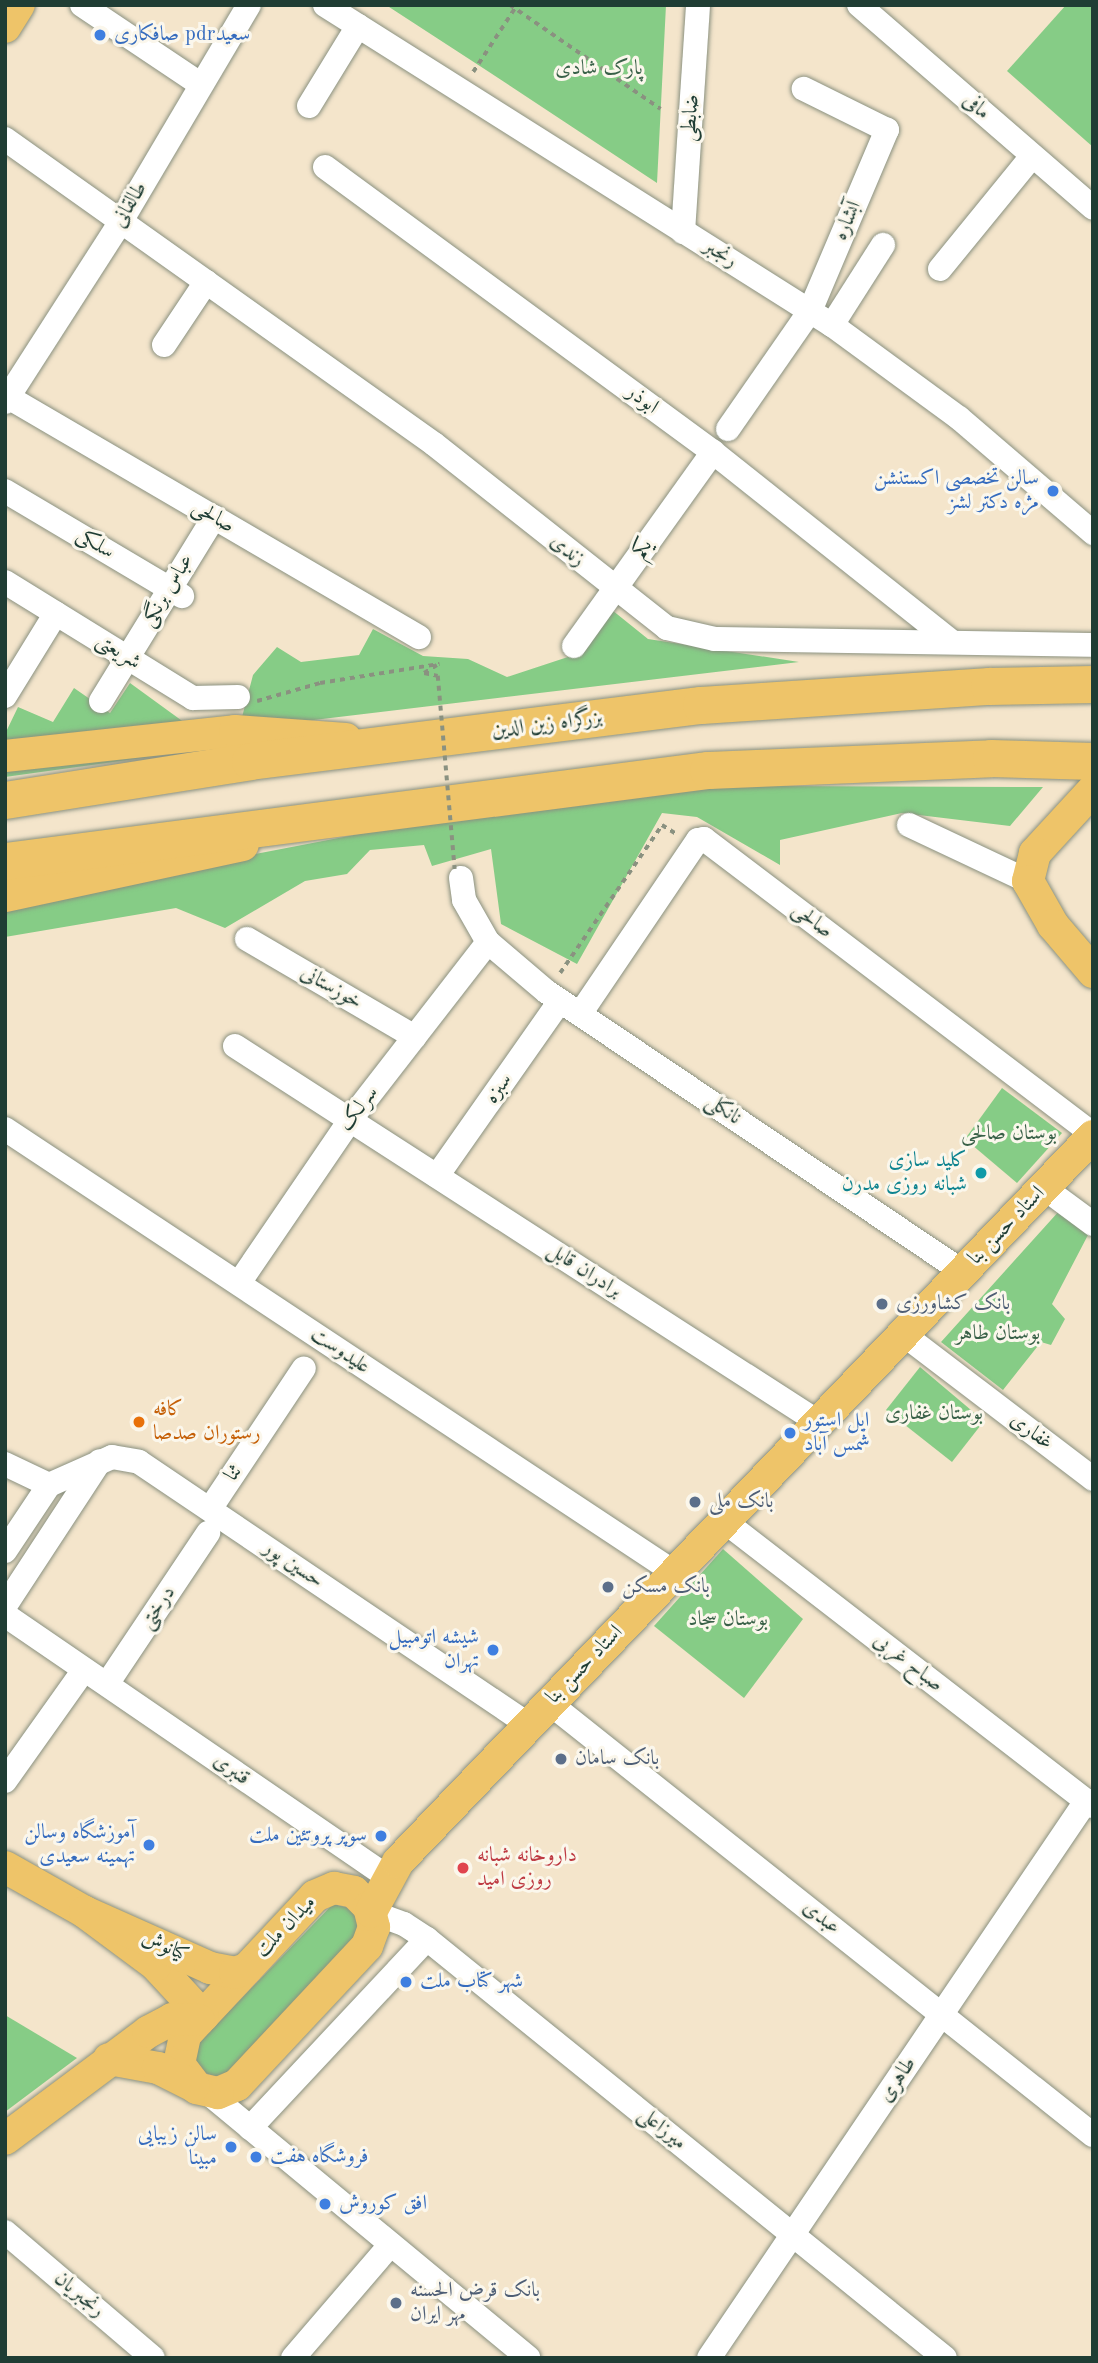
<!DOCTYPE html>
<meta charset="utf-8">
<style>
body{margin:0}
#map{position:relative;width:1098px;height:2363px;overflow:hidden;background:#f4e5cb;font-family:"Old Standard TT",Amiri,serif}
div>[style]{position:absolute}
.green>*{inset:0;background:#86cc86}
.path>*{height:3.5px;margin-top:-1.75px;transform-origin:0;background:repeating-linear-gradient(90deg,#8a9180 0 5px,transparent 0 10px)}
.roads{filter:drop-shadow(0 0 2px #8a9180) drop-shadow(0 0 2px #8a9180)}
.minor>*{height:24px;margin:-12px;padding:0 12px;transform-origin:12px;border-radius:12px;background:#fff}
.major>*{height:32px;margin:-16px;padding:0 16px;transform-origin:16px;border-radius:16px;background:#eec469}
.highway>*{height:37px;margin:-18.5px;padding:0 18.5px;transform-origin:18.5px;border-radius:18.5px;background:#eec469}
.path-bridge>*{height:3.5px;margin-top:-1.75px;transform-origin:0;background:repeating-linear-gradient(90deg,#8a9180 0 5px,transparent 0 10px)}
.dots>*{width:19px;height:19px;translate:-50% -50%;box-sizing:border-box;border:4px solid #fbf7ec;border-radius:50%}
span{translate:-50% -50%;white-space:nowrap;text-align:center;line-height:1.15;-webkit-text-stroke:6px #fbf7ec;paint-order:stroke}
.shop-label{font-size:21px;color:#366cbe}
.left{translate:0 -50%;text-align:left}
.right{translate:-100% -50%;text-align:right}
.park-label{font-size:21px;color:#396148}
.street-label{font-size:21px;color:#1f3d34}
.culture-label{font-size:21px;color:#0d838f}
.service-label{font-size:21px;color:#4e5e75}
.food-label{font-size:21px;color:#c56008}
.health-label{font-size:21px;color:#be3a42}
.frame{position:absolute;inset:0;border:7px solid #1f3d34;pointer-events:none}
</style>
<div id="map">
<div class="green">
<div style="clip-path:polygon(386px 5px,666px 5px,657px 183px,486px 70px)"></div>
<div style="clip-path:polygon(1066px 5px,1093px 5px,1093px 147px,1007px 71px)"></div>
<div style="clip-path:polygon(607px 606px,648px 639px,799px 662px,297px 722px,241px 721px,253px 675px,277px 647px,301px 662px,359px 655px,373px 629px,423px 656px,468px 659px,507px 677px,577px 654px)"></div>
<div style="clip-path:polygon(130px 683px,185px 723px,5px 745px,5px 734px,18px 707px,53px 722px,74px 688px,110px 713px)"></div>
<div style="clip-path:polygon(242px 741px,156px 756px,5px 777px,5px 766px)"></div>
<div style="clip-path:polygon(744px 786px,1043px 787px,1010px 826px,902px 813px,780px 840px,780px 865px,697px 817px,662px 813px,577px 964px,501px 924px,491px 849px,432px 866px,424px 845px,370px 850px,347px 874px,305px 881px,225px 928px,176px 908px,5px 937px,5px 902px,510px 805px)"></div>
<div style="clip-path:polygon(1002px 1088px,1062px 1133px,1017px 1183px,965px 1139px)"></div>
<div style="clip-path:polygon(1060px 1210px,1088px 1235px,1052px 1304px,1065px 1319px,1051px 1345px,1041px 1342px,1003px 1390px,941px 1342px)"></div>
<div style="clip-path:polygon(920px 1367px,984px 1421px,952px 1462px,886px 1410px)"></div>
<div style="clip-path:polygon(723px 1549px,803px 1619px,744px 1698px,654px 1626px)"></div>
<div style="clip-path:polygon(333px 1904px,353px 1909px,360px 1921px,358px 1935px,229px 2072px,216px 2077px,203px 2072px,195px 2061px,200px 2041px)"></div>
<div style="clip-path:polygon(5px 2015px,77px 2058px,5px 2112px)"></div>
</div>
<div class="path">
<div style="left:510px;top:5px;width:183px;rotate:34.6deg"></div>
<div style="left:473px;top:72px;width:80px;rotate:-56.7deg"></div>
<div style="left:424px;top:673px;width:15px;rotate:-32deg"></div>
<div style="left:424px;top:673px;width:14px;rotate:12deg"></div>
<div style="left:257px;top:701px;width:66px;rotate:-15.9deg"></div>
<div style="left:320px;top:683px;width:121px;rotate:-9.1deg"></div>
<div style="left:560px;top:973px;width:180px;rotate:-55.4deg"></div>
<div style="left:662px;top:825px;width:19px;rotate:32deg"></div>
</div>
<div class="roads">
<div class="minor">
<div style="left:82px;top:5px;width:142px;rotate:33.8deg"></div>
<div style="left:325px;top:5px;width:600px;rotate:32.26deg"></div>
<div style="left:832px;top:325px;width:157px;rotate:36.2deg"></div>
<div style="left:959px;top:418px;width:177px;rotate:40.6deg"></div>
<div style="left:859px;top:5px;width:310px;rotate:40.9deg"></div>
<div style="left:309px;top:106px;width:94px;rotate:-58.5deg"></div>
<div style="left:5px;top:139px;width:526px;rotate:35.41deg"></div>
<div style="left:434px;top:444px;width:297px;rotate:38.3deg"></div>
<div style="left:667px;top:628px;width:49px;rotate:12.9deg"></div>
<div style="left:715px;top:639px;width:378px;rotate:0.9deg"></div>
<div style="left:325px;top:167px;width:481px;rotate:36.3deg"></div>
<div style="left:713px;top:452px;width:304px;rotate:38.5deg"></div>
<div style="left:683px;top:232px;width:227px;rotate:-86.2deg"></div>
<div style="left:940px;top:269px;width:146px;rotate:-50.8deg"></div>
<div style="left:832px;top:325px;width:95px;rotate:-57.5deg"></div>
<div style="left:164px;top:345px;width:76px;rotate:-56.3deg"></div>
<div style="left:8px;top:397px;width:476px;rotate:30.3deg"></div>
<div style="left:5px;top:402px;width:213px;rotate:-57.3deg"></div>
<div style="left:120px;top:223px;width:253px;rotate:-59.4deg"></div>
<div style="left:728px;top:429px;width:144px;rotate:-55.2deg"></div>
<div style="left:810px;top:311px;width:197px;rotate:-67deg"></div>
<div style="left:887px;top:130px;width:93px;rotate:-153.7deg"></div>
<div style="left:5px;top:491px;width:206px;rotate:30.7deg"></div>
<div style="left:5px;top:582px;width:221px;rotate:31.7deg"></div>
<div style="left:193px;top:698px;width:45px;rotate:-1.3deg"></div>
<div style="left:574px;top:646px;width:239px;rotate:-54.4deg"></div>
<div style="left:5px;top:696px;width:97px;rotate:-58.4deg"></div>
<div style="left:101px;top:701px;width:216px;rotate:-58.4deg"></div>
<div style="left:909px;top:825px;width:132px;rotate:25.2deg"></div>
<div style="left:461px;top:878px;width:22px;rotate:82deg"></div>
<div style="left:464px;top:900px;width:48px;rotate:60.3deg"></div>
<div style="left:488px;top:942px;width:77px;rotate:40.3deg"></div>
<div style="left:547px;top:992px;width:501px;rotate:33.94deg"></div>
<div style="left:247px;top:939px;width:194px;rotate:30.3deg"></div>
<div style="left:580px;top:1014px;width:210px;rotate:-55.9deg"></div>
<div style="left:698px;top:840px;width:6px;rotate:-9deg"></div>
<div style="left:704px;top:839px;width:488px;rotate:37.2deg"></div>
<div style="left:235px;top:1046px;width:694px;rotate:32.82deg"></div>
<div style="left:5px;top:1129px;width:804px;rotate:33.53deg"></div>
<div style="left:437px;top:1176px;width:214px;rotate:-54.9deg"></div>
<div style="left:1043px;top:1187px;width:62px;rotate:36.5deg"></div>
<div style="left:239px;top:1283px;width:197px;rotate:-55.7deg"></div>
<div style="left:350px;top:1120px;width:225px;rotate:-52.2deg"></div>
<div style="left:903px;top:1334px;width:239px;rotate:37.3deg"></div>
<div style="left:5px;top:1464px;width:49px;rotate:25.5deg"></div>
<div style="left:49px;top:1485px;width:69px;rotate:-24deg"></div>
<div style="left:112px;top:1457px;width:27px;rotate:10deg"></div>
<div style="left:139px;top:1462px;width:468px;rotate:34deg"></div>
<div style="left:210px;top:1509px;width:169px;rotate:-56.3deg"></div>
<div style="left:724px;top:1521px;width:466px;rotate:37.7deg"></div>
<div style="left:5px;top:1551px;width:79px;rotate:-56.3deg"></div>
<div style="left:5px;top:1606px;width:173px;rotate:-56.8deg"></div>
<div style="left:5px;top:1615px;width:452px;rotate:34.4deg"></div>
<div style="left:107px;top:1684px;width:182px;rotate:-56.2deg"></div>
<div style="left:548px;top:1702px;width:696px;rotate:38.47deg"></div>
<div style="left:5px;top:1781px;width:136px;rotate:-54.6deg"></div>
<div style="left:371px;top:1912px;width:35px;rotate:20deg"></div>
<div style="left:404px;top:1924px;width:27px;rotate:33deg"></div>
<div style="left:427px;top:1939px;width:666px;rotate:38.97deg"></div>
<div style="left:207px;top:2092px;width:417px;rotate:39.6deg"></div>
<div style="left:250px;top:2128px;width:259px;rotate:-46.9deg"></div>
<div style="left:5px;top:2232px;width:194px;rotate:40.4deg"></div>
<div style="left:293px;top:2358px;width:150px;rotate:-49.3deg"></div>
<div style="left:709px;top:2358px;width:673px;rotate:-55.91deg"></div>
</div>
<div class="major">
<div style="left:5px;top:27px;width:26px;rotate:-58deg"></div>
<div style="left:5px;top:756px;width:231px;rotate:-6.2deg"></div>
<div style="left:235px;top:731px;width:111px;rotate:4.1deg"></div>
<div style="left:1093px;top:790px;width:86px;rotate:132.6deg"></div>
<div style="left:1035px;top:853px;width:29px;rotate:104deg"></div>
<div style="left:1028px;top:881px;width:51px;rotate:60.4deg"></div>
<div style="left:1053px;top:925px;width:62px;rotate:49.6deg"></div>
<div style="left:5px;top:896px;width:243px;rotate:-12.1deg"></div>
<div style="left:5px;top:1867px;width:92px;rotate:29.4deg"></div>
<div style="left:334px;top:1888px;width:20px;rotate:11deg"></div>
<div style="left:354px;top:1892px;width:21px;rotate:45deg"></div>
<div style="left:369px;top:1907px;width:21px;rotate:76deg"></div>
<div style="left:374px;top:1927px;width:20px;rotate:110deg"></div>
<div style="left:367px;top:1946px;width:190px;rotate:133.1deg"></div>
<div style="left:237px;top:2085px;width:21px;rotate:157deg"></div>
<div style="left:218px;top:2093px;width:22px;rotate:-167deg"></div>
<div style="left:197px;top:2088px;width:30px;rotate:-127deg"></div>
<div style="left:179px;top:2064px;width:30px;rotate:-78deg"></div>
<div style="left:185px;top:2035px;width:190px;rotate:-46.9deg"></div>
<div style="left:315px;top:1896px;width:21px;rotate:-23deg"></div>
<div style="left:371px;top:1912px;width:57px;rotate:-61.6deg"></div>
<div style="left:398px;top:1862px;width:1005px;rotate:-46.25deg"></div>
<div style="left:203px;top:2016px;width:69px;rotate:-132.7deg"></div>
<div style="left:156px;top:1965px;width:89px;rotate:-143.3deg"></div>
<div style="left:85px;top:1912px;width:137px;rotate:24.1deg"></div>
<div style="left:210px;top:1968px;width:25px;rotate:11deg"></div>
<div style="left:235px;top:1973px;width:12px;rotate:-20deg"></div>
<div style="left:109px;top:2059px;width:50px;rotate:10.4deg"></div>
<div style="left:158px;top:2068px;width:40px;rotate:26.6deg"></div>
<div style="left:5px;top:2139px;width:179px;rotate:-36.8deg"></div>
<div style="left:148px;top:2032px;width:27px;rotate:-28deg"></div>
<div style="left:172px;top:2019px;width:27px;rotate:2deg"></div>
</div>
<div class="highway">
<div style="left:5px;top:800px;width:248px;rotate:-9deg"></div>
<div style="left:250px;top:761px;width:454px;rotate:-7.1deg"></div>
<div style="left:701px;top:705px;width:289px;rotate:-3.8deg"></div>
<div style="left:989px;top:686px;width:104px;rotate:-1.1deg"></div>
<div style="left:5px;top:861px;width:709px;rotate:-7.38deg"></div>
<div style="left:708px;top:770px;width:283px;rotate:-2.4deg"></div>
<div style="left:991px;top:758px;width:102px;rotate:1.7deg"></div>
</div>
</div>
<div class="path-bridge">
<div style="left:438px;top:676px;width:194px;rotate:85deg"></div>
</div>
<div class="dots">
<div style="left:100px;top:35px;background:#3f7fe0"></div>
<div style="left:1053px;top:491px;background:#3f7fe0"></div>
<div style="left:981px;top:1173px;background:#0f9aa8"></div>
<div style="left:882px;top:1304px;background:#5c6f8a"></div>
<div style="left:139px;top:1422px;background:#e8710a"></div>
<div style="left:790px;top:1433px;background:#3f7fe0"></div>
<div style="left:695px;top:1502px;background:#5c6f8a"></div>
<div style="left:608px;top:1587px;background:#5c6f8a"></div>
<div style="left:493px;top:1650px;background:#3f7fe0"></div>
<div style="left:561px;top:1759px;background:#5c6f8a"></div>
<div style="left:381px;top:1836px;background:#3f7fe0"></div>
<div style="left:149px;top:1845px;background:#3f7fe0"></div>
<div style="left:463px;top:1868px;background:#e0444e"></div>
<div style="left:406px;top:1982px;background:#3f7fe0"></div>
<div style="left:231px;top:2147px;background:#3f7fe0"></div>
<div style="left:256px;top:2157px;background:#3f7fe0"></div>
<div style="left:325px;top:2204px;background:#3f7fe0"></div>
<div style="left:396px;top:2303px;background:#5c6f8a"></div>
</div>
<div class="shop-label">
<span class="left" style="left:114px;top:35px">صافکاری pdrسعید</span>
<span class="right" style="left:1039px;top:491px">سالن تخصصی اکستنشن<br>مژه دکتر لشز</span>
<span class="left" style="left:804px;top:1433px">اپل استور<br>شمس آباد</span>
<span class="right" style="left:479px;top:1650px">شیشه اتومبیل<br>تهران</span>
<span class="right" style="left:135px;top:1845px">آموزشگاه وسالن<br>تهمینه سعیدی</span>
<span class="right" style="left:367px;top:1836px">سوپر پروتئین ملت</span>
<span class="left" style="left:420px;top:1982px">شهر کتاب ملت</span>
<span class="right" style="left:217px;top:2147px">سالن زیبایی<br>مبینا</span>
<span class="left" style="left:270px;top:2157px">فروشگاه هفت</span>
<span class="left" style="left:339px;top:2204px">افق کوروش</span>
</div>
<div class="park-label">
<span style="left:599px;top:69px">پارک شادی</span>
<span style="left:1009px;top:1134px">بوستان صالحی</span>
<span style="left:998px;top:1334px">بوستان طاهر</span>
<span style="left:934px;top:1414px">بوستان غفاری</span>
<span style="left:728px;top:1620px">بوستان سجاد</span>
</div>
<div class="street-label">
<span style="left:976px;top:107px;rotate:41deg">مافی</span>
<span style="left:691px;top:118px;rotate:-86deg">ضابطی</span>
<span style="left:130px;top:205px;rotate:-59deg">طالقانی</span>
<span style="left:848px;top:221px;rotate:-67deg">آبشاره</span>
<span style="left:720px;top:254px;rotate:32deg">رنجبر</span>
<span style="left:642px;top:400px;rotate:36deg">ابوذر</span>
<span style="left:213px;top:517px;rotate:30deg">صالحی</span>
<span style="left:95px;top:544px;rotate:31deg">سلکی</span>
<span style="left:643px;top:549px;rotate:-54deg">یکم</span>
<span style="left:567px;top:551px;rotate:39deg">زندی</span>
<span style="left:168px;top:591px;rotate:-59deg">عباس برنگی</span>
<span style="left:118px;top:652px;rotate:32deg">شریعتی</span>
<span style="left:547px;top:725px;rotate:-7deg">بزرگراه زین الدین</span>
<span style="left:812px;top:921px;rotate:37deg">صالحی</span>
<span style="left:331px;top:988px;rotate:30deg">خوزستانی</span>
<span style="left:499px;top:1089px;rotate:-55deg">سبزه</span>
<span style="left:359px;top:1109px;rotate:-53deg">سرلک</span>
<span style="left:723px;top:1110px;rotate:34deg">نانکلی</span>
<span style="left:1007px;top:1226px;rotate:-46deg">استاد حسن بنا</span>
<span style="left:584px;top:1271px;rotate:33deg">برادران قابل</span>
<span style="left:340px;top:1351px;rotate:34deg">علیدوست</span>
<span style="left:1031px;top:1432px;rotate:37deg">غفاری</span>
<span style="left:234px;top:1473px;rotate:-56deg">ثنا</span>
<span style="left:293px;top:1565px;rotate:34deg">حسین پور</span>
<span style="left:158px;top:1608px;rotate:-56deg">درختی</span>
<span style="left:908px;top:1663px;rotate:38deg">صباح غربی</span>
<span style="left:585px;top:1665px;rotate:-46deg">استاد حسن بنا</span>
<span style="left:231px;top:1770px;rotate:35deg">قنبری</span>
<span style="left:821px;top:1918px;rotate:38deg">عبدی</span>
<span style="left:286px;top:1927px;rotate:-46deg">میدان ملت</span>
<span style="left:165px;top:1947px;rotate:24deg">کیانوش</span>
<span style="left:898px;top:2080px;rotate:-56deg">طاهری</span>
<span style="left:662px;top:2129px;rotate:39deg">میرزاعلی</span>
<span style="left:79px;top:2295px;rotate:40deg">رنجبریان</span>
</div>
<div class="culture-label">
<span class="right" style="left:967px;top:1173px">کلید سازی<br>شبانه روزی مدرن</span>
</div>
<div class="service-label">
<span class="left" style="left:896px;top:1304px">بانک کشاورزی</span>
<span class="left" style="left:709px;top:1502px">بانک ملی</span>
<span class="left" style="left:622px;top:1587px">بانک مسکن</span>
<span class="left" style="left:575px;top:1759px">بانک سامان</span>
<span class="left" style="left:410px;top:2303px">بانک قرض الحسنه<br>مهر ایران</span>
</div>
<div class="food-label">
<span class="left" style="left:153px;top:1422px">کافه<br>رستوران صدصا</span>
</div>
<div class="health-label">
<span class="left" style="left:477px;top:1868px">داروخانه شبانه<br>روزی امید</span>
</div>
<div class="frame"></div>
</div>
